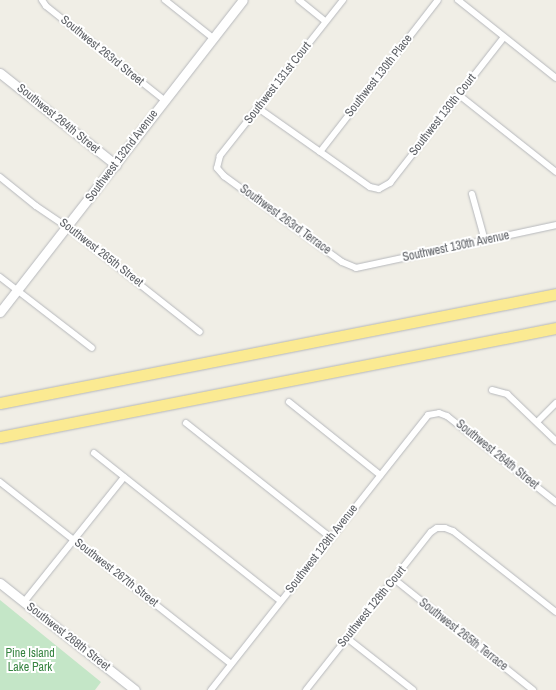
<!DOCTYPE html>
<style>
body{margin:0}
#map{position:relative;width:556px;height:690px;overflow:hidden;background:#f0eee6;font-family:"Archivo Narrow",sans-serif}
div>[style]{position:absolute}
.green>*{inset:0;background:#c4e6c7}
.roads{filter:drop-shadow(0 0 1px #b6b8bc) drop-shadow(0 0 1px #b6b8bc)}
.street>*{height:6px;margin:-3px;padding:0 3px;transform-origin:3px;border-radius:3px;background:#fff}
.secondary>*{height:9px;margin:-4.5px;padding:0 4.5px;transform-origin:4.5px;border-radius:4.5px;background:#fff}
.highway>*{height:11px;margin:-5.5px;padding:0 5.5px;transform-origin:5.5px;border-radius:5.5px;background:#fbea92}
span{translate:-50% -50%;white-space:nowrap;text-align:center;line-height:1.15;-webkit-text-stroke:4px #fff;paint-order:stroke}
.street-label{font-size:12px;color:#5e6166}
.park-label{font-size:12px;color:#378441}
</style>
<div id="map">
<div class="green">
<div style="clip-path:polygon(0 600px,101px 682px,95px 690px,0 690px)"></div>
</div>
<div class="roads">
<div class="street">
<div style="left:42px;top:0;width:7px;rotate:56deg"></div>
<div style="left:46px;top:6px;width:151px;rotate:38.5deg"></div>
<div style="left:165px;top:0;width:61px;rotate:38.4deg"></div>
<div style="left:299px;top:0;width:33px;rotate:39deg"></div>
<div style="left:343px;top:0;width:199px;rotate:128.3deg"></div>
<div style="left:220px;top:156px;width:12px;rotate:104deg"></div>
<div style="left:217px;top:168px;width:11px;rotate:49deg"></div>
<div style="left:224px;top:176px;width:146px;rotate:36.1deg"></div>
<div style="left:342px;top:262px;width:15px;rotate:23deg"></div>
<div style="left:356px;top:268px;width:205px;rotate:-12.1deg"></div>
<div style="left:458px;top:0;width:125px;rotate:38.5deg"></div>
<div style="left:459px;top:95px;width:124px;rotate:38.4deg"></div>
<div style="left:258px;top:108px;width:137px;rotate:35.2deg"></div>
<div style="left:370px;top:187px;width:9px;rotate:13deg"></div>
<div style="left:379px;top:189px;width:13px;rotate:-29deg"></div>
<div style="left:390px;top:183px;width:185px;rotate:-52deg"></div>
<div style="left:320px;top:152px;width:192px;rotate:-52.2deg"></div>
<div style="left:0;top:177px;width:46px;rotate:38.9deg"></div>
<div style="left:36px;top:206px;width:37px;rotate:34deg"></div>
<div style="left:67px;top:227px;width:169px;rotate:38.3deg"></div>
<div style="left:472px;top:194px;width:49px;rotate:74.5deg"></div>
<div style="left:0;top:277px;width:116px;rotate:37.7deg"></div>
<div style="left:492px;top:390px;width:16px;rotate:15deg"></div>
<div style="left:507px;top:394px;width:68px;rotate:43.8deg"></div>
<div style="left:289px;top:402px;width:117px;rotate:38.7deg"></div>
<div style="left:537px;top:422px;width:27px;rotate:-45deg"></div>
<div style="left:186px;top:423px;width:185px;rotate:38.4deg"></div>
<div style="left:94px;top:453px;width:238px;rotate:38.4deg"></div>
<div style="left:0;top:482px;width:294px;rotate:38.2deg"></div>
<div style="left:394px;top:579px;width:178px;rotate:38.6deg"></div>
<div style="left:24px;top:602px;width:160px;rotate:-51.3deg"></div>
<div style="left:347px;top:638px;width:84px;rotate:38.2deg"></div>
<div style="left:211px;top:690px;width:350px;rotate:-51.7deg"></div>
<div style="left:428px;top:415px;width:11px;rotate:-10deg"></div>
<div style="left:439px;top:413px;width:9px;rotate:21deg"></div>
<div style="left:447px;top:416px;width:139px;rotate:38.3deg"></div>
<div style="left:306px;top:690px;width:201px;rotate:-51.7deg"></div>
<div style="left:431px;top:532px;width:7px;rotate:-34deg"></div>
<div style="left:437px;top:528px;width:8px"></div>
<div style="left:445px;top:528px;width:9px;rotate:21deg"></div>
<div style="left:453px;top:531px;width:131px;rotate:38.2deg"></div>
</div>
<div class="secondary">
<div style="left:0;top:73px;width:148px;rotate:38.4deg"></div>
<div style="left:0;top:312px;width:395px;rotate:-52.1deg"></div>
<div style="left:0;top:583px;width:172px;rotate:38.4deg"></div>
</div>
<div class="highway">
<div style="left:0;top:403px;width:567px;rotate:-11.09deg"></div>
<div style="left:0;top:437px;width:567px;rotate:-11.09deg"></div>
</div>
</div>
<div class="street-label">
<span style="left:102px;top:51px;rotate:39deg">Southwest 263rd Street</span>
<span style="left:379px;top:76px;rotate:-52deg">Southwest 130th Place</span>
<span style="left:278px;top:83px;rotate:-52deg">Southwest 131st Court</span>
<span style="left:443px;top:115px;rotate:-52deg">Southwest 130th Court</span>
<span style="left:58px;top:119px;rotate:39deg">Southwest 264th Street</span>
<span style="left:122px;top:156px;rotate:-53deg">Southwest 132nd Avenue</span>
<span style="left:285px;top:220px;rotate:36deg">Southwest 263rd Terrace</span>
<span style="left:456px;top:247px;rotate:-12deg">Southwest 130th Avenue</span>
<span style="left:101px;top:253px;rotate:38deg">Southwest 265th Street</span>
<span style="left:497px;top:455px;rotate:39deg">Southwest 264th Street</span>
<span style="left:322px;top:549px;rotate:-52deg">Southwest 129th Avenue</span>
<span style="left:116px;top:573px;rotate:38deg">Southwest 267th Street</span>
<span style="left:372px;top:607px;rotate:-51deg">Southwest 128th Court</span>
<span style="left:463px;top:635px;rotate:38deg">Southwest 265th Terrace</span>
<span style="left:68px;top:637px;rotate:38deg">Southwest 268th Street</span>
</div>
<div class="park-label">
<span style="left:30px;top:661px">Pine Island<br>Lake Park</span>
</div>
</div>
